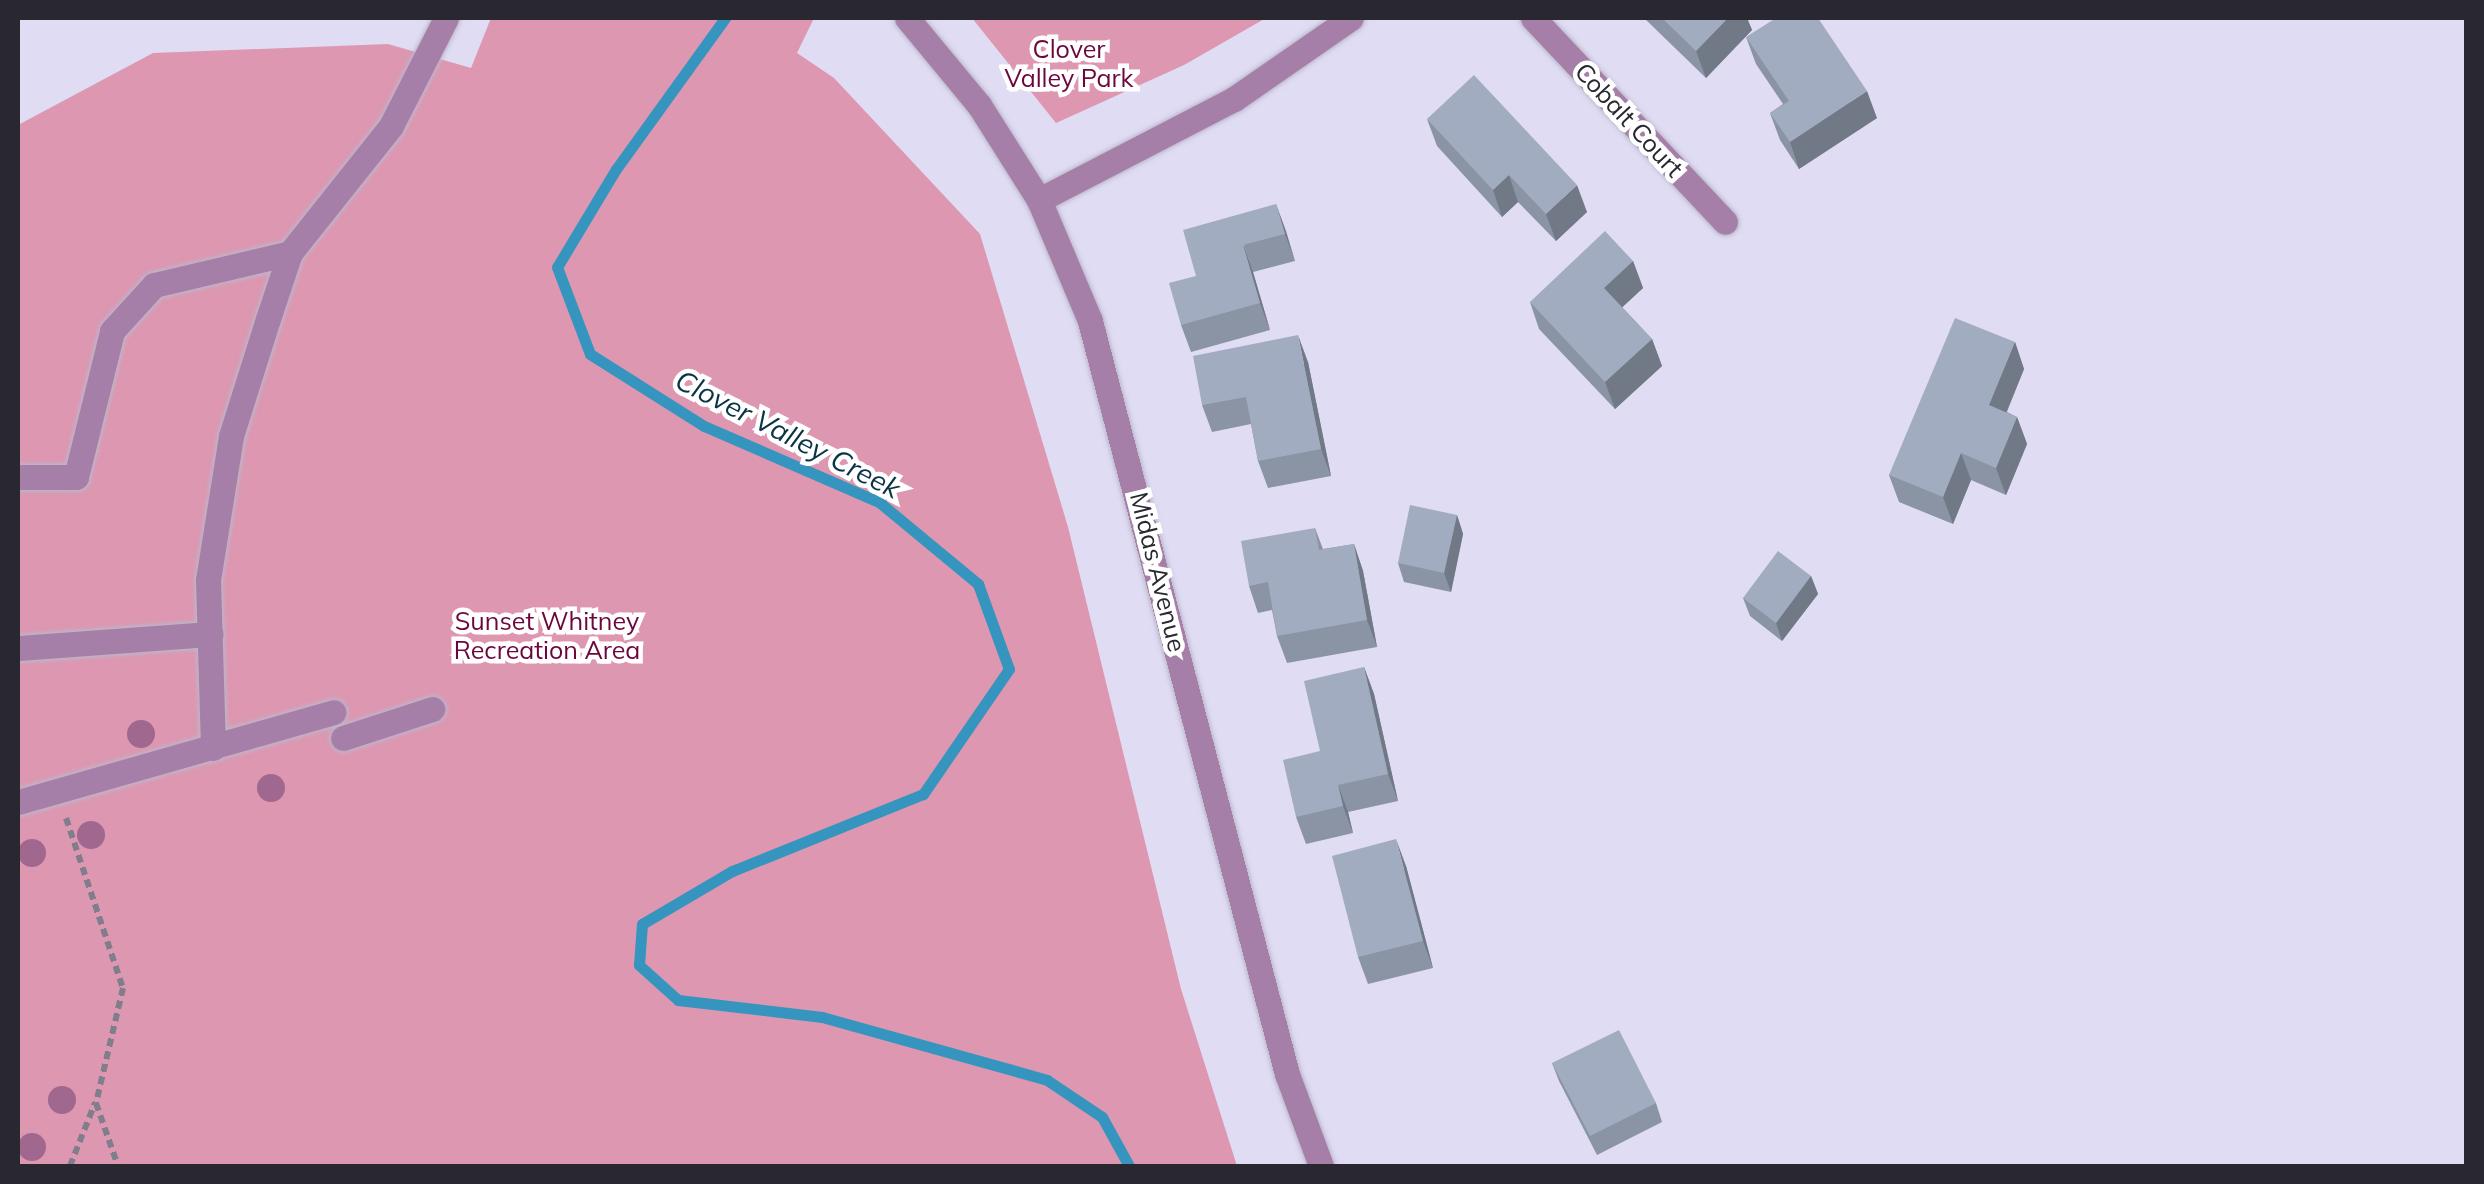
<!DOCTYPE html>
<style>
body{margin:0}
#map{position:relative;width:2484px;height:1184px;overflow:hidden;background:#e0dcf3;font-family:Mulish,sans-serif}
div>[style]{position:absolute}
.green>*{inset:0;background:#dd97b1}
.stream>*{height:11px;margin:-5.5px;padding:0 5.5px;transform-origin:5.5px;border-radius:5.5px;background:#3695be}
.path>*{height:6px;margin-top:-3px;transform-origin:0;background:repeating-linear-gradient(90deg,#807d8c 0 8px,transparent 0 13px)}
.roads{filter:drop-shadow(0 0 2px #bbb8cc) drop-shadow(0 0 2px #bbb8cc)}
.minor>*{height:25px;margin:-12.5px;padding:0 12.5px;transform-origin:12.5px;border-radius:12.5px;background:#a67fa8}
.trees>*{width:28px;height:28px;margin:-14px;border-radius:50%;background:#a0678f}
.wall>*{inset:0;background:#8b94a5}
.shaded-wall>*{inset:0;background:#717886}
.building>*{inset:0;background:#a2acc0}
span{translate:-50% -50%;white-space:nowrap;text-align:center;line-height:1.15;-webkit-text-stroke:9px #fff;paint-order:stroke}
.park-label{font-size:25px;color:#6b073d}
.street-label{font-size:25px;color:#292730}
.water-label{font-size:28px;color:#093445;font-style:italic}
.frame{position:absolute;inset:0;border:20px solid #292730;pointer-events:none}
</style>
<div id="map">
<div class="green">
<div style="clip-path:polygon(491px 18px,814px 18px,797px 53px,834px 78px,980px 234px,1068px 527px,1181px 989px,1237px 1166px,18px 1166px,18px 125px,153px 53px,388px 44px,471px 68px)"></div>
<div style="clip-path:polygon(972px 18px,1266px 18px,1184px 65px,1056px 123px)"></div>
</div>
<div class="stream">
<div style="left:725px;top:18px;width:186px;rotate:125.8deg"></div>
<div style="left:616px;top:169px;width:114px;rotate:121deg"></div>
<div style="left:557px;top:267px;width:93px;rotate:69.2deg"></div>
<div style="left:590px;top:354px;width:135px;rotate:32.3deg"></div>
<div style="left:704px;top:426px;width:191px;rotate:23.5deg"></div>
<div style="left:879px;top:502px;width:129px;rotate:39.6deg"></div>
<div style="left:978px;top:584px;width:90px;rotate:70deg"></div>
<div style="left:1009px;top:669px;width:152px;rotate:124.5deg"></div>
<div style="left:923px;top:794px;width:206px;rotate:158deg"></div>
<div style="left:732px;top:871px;width:104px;rotate:149.5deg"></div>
<div style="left:642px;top:924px;width:41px;rotate:94.2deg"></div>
<div style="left:639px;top:965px;width:52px;rotate:41.9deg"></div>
<div style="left:678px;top:1000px;width:145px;rotate:6.7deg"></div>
<div style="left:822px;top:1017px;width:234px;rotate:15.6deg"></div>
<div style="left:1047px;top:1080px;width:66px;rotate:33.9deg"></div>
<div style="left:1102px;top:1117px;width:56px;rotate:61.1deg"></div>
</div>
<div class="path">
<div style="left:66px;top:818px;width:179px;rotate:71.5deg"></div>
<div style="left:123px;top:988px;width:118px;rotate:103.2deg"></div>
<div style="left:96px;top:1103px;width:67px;rotate:70.8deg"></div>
<div style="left:70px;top:1166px;width:68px;rotate:-68.4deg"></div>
</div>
<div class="roads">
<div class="minor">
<div style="left:907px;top:18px;width:113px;rotate:50.4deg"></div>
<div style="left:979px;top:105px;width:112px;rotate:57.7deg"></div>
<div style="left:1039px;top:200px;width:131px;rotate:67.1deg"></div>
<div style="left:1090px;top:321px;width:778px;rotate:75.34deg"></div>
<div style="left:1287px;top:1074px;width:98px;rotate:69.7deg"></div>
<div style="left:1533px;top:18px;width:280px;rotate:46.7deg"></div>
<div style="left:1039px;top:200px;width:220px;rotate:-27.4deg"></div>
<div style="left:1234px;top:99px;width:142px;rotate:-34.7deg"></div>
<div style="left:18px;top:477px;width:58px"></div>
<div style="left:76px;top:477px;width:150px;rotate:-76.1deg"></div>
<div style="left:112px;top:331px;width:62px;rotate:-47.6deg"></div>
<div style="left:154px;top:285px;width:140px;rotate:-13.2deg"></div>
<div style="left:18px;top:648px;width:193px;rotate:-4.2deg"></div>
<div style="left:343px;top:738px;width:94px;rotate:-18deg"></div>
<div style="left:213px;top:748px;width:168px;rotate:-91.7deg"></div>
<div style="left:208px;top:580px;width:146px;rotate:-80.9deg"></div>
<div style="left:231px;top:436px;width:123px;rotate:-72.5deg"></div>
<div style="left:268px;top:319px;width:70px;rotate:-71.6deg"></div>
<div style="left:290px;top:253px;width:162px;rotate:-51.5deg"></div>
<div style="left:391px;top:126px;width:121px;rotate:-63deg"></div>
<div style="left:18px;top:802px;width:328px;rotate:-15.9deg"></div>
</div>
</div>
<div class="trees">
<div style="left:141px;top:734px"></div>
<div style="left:271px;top:788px"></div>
<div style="left:91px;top:835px"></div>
<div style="left:32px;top:853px"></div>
<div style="left:62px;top:1100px"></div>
<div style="left:32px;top:1147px"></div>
</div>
<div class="wall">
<div style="clip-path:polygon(1644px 18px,1747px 18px,1752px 30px,1706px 78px)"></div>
<div style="clip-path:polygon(1746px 37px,1877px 118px,1799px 169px,1780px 140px,1770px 113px,1783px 104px,1756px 64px)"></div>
<div style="clip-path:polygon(1427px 119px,1587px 212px,1556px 241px,1518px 202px,1502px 217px,1437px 146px)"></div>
<div style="clip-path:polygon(1276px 204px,1295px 261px,1253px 272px,1270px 330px,1191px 352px,1181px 325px)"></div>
<div style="clip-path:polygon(1633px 261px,1643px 288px,1622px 307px,1652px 339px,1662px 366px,1615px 409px,1539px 329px,1530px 302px)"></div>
<div style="clip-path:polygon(2015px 342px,2024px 369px,2007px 412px,2017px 417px,2027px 444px,2006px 495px,1971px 480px,1953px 524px,1899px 502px,1889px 475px)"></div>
<div style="clip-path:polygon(1308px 362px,1331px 476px,1268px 488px,1258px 461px,1251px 424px,1212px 432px,1202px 405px)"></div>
<div style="clip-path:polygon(1457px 515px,1463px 534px,1451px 592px,1404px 582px,1398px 563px)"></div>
<div style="clip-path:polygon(1315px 528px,1323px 549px,1354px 544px,1363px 571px,1377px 647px,1287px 663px,1277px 636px,1272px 610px,1258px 613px,1249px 586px)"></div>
<div style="clip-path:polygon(1811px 576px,1818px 594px,1782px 641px,1750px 616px,1743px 598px)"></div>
<div style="clip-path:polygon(1364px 667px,1374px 694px,1398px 801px,1348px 812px,1353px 833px,1306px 844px,1296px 817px,1320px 751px)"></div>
<div style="clip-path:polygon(1406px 866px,1433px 968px,1368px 984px,1358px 957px)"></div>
<div style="clip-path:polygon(1552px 1063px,1656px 1103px,1662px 1122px,1597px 1155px,1559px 1081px)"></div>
</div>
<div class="shaded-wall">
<div style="clip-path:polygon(1728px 18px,1747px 18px,1752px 30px,1706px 78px,1696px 51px)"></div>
<div style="clip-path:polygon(1867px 91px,1877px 118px,1799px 169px,1790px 142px)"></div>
<div style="clip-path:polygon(1509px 175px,1518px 202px,1502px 217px,1493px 190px)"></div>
<div style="clip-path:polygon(1577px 185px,1587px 212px,1556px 241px,1546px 214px)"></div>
<div style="clip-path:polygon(1276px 204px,1286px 231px,1295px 261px,1285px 234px)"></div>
<div style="clip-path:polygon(1243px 245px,1253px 272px,1270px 330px,1260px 303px)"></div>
<div style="clip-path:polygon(1633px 261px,1643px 288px,1614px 315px,1604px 288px)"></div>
<div style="clip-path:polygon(1298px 335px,1308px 362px,1331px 476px,1321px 449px)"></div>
<div style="clip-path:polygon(1652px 339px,1662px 366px,1615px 409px,1605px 382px)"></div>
<div style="clip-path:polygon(2015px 342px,2024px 369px,1998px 432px,1989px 405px)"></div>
<div style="clip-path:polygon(2017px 417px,2027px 444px,2006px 495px,1996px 468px)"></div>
<div style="clip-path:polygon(1961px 453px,1971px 480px,1953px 524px,1943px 497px)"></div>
<div style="clip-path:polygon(1457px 515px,1463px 534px,1451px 592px,1444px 573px)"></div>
<div style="clip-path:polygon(1354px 544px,1363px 571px,1377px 647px,1367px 620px)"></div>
<div style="clip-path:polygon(1811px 576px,1818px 594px,1782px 641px,1776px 623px)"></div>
<div style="clip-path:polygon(1364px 667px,1374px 694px,1398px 801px,1388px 774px)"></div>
<div style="clip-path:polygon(1338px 785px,1348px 812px,1353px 833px,1343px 806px)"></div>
<div style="clip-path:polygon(1396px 839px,1406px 866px,1433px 968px,1423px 941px)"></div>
</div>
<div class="building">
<div style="clip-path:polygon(1662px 18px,1728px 18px,1696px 51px)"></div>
<div style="clip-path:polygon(1776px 18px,1818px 18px,1867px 91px,1790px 142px,1770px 113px,1789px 101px,1746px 37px)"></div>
<div style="clip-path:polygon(1474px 75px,1577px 185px,1546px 214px,1509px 175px,1493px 190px,1427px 119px)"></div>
<div style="clip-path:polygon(1276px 204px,1285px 234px,1243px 245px,1260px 303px,1181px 325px,1169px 283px,1196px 276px,1183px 230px)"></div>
<div style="clip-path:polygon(1605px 231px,1633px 261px,1604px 288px,1652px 339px,1605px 382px,1530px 302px)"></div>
<div style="clip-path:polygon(1955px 318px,2015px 342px,1989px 405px,2017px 417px,1996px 468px,1961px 453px,1943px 497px,1889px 475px)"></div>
<div style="clip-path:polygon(1298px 335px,1321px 449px,1258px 461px,1246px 397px,1202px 405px,1193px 356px)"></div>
<div style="clip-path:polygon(1410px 505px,1457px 515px,1444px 573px,1398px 563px)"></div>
<div style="clip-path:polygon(1315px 528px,1319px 550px,1354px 544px,1367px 620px,1277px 636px,1268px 582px,1249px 586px,1241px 541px)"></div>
<div style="clip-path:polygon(1778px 551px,1811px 576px,1776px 623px,1743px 598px)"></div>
<div style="clip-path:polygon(1364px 667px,1388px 774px,1338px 785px,1343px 806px,1296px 817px,1283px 760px,1320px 751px,1304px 681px)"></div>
<div style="clip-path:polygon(1396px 839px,1423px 941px,1358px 957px,1332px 856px)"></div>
<div style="clip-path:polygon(1619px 1030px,1656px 1103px,1590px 1136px,1552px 1063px)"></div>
</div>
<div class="park-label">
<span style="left:1069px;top:64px">Clover<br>Valley Park</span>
<span style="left:547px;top:636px">Sunset Whitney<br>Recreation Area</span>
</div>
<div class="street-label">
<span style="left:1629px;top:120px;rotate:47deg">Cobalt Court</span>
<span style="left:1158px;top:572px;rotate:76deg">Midas Avenue</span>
</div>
<div class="water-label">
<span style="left:788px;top:434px;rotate:27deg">Clover Valley Creek</span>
</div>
<div class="frame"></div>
</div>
